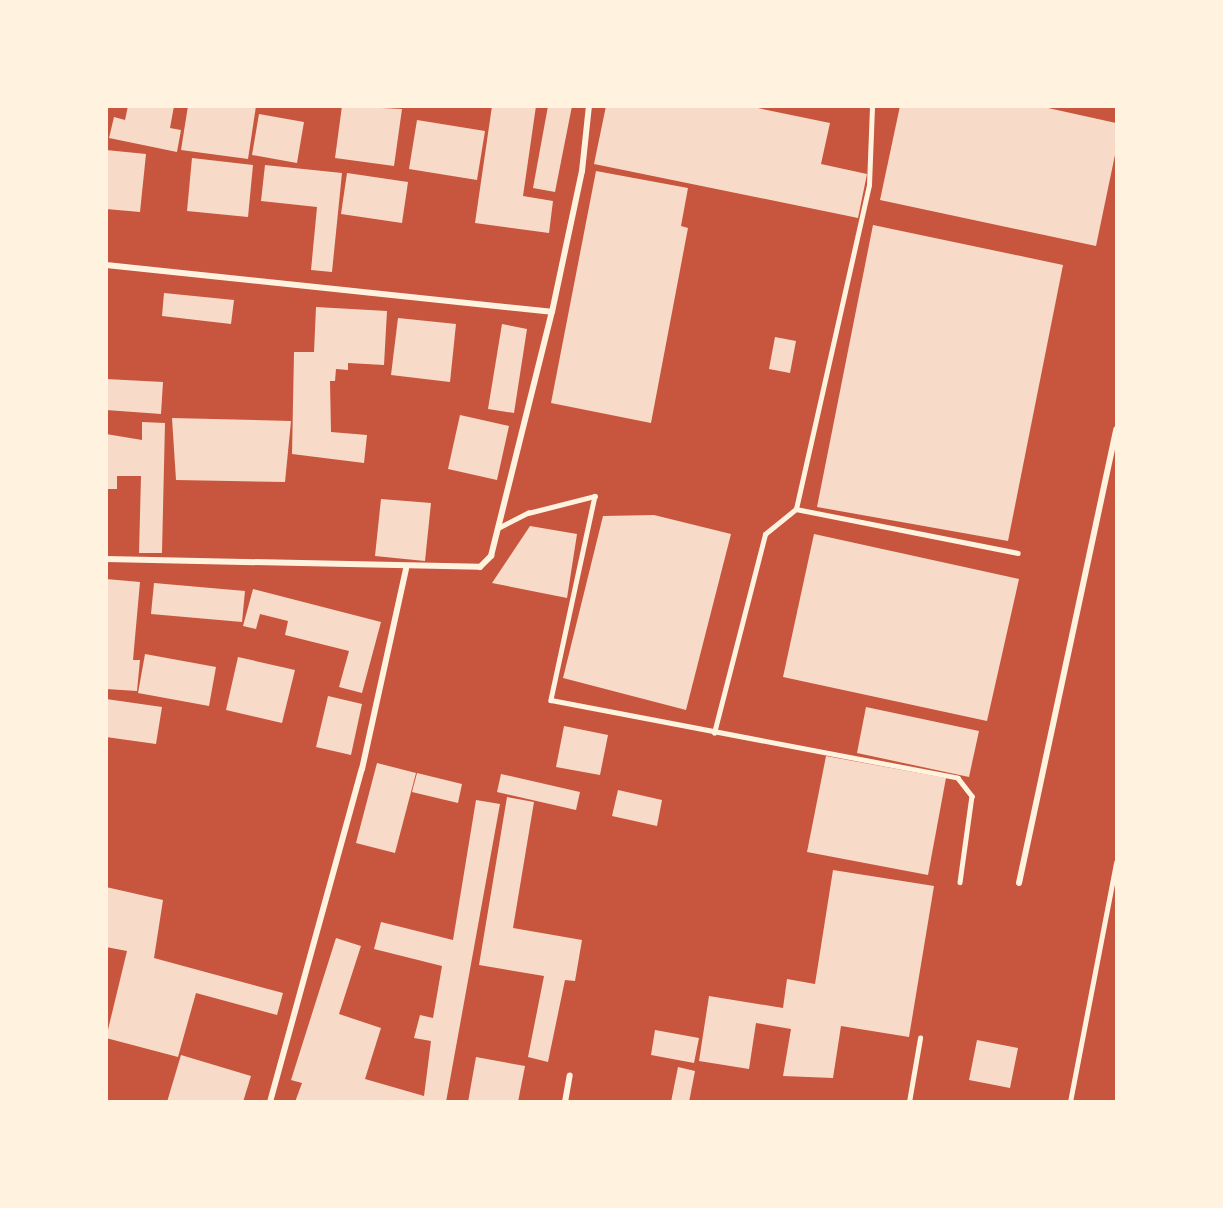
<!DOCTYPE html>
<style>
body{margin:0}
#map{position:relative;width:1223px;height:1208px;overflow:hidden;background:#c8553d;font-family:Barlow,sans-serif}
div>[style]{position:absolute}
.building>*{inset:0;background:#f7dbc8}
.service>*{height:4.5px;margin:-2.25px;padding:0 2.25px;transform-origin:2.25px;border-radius:2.25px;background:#fff3e0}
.minor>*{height:6px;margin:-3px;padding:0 3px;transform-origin:3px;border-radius:3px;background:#fff3e0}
span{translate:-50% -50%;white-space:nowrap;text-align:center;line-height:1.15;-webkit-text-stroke:6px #fff3e0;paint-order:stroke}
.frame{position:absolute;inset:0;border:108px solid #fff3e0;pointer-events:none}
</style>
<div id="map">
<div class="building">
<div style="clip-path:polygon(128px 106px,174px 106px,170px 128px,181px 130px,177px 152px,109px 138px,114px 117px,125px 120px)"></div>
<div style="clip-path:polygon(188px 106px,256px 106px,248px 159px,181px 150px)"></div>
<div style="clip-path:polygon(342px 106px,402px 109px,394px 166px,335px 158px)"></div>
<div style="clip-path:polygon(492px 106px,536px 106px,523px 196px,553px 201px,549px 233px,475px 223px)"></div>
<div style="clip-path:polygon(548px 106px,572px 106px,555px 192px,533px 188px)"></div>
<div style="clip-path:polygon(606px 106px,748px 106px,830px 123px,821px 164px,867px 174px,858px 218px,594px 164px)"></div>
<div style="clip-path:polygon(900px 106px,1039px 106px,1116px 123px,1116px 150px,1096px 246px,880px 200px)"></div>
<div style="clip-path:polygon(259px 114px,304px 122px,297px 163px,252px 155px)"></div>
<div style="clip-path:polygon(417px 120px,485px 131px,477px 180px,409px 169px)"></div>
<div style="clip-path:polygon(106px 150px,146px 154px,140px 212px,106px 209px)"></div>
<div style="clip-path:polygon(192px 158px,253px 165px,248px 217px,187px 211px)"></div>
<div style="clip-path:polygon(265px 165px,342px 173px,332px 272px,311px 270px,317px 207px,261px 201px)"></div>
<div style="clip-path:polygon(596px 171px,688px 188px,681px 226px,688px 228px,651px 423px,551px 403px)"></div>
<div style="clip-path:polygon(347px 173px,408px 182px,402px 223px,341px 214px)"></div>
<div style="clip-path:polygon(873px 225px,1063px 265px,1008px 541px,817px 507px)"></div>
<div style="clip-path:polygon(164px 293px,234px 300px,231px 324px,162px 316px)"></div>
<div style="clip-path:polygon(316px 307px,387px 311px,384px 365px,348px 363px,348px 370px,336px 369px,335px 381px,330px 381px,331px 432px,367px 435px,364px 463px,292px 454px,294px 352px,314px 352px)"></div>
<div style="clip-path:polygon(398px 318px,456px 324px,450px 382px,391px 375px)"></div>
<div style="clip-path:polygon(502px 324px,527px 329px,514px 413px,488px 409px)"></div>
<div style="clip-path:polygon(775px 337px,796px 341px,790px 373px,769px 369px)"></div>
<div style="clip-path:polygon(106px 379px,163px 382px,161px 414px,106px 410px)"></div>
<div style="clip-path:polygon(460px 415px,509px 426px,497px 480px,448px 469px)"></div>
<div style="clip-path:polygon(172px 418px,291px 421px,285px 482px,176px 480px)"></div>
<div style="clip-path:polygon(142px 422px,165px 423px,162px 553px,139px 553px,141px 476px,117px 476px,117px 489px,106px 489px,106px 434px,142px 440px)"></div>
<div style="clip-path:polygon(381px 499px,431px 503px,425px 561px,375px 556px)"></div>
<div style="clip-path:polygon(654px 515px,731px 534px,686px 710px,563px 678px,603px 516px)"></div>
<div style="clip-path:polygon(530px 526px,577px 534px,567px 598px,492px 583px)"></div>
<div style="clip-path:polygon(814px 534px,1019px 579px,987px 721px,783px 677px)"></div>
<div style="clip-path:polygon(106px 579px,140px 582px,133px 660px,140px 660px,137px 691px,106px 689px)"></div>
<div style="clip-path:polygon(154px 583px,245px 591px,242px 622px,151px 614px)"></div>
<div style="clip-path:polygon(253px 589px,381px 622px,362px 693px,339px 687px,349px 651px,285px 635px,288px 621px,260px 614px,256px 629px,243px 626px)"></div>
<div style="clip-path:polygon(145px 654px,216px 667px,209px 706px,138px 693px)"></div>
<div style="clip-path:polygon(238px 657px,295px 670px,282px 723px,226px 710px)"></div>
<div style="clip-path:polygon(328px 696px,362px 704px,351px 755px,316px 747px)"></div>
<div style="clip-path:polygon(106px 699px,162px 707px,156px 744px,106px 737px)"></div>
<div style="clip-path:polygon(866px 707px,979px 731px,969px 777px,857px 753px)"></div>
<div style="clip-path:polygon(564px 726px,608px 735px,600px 775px,556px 767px)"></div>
<div style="clip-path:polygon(826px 756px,946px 778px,928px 875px,807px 852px)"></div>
<div style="clip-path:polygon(377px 763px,416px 773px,395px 853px,356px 843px)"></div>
<div style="clip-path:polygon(417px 773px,462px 784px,458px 803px,412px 792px)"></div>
<div style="clip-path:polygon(501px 774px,580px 792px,576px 810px,497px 792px)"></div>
<div style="clip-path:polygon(618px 790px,662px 800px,657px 826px,612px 816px)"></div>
<div style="clip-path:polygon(507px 797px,534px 802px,513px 928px,582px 940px,575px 981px,565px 980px,548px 1062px,528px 1057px,544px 976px,479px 965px)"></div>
<div style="clip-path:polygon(476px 800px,500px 804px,446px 1102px,295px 1102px,302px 1083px,291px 1080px,336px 938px,361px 946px,339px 1014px,381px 1028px,365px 1079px,424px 1096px,431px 1041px,414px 1038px,420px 1015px,433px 1018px,442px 966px,374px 949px,381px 922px,453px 940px)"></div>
<div style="clip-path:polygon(833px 870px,934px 886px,909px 1037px,841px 1026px,833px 1078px,783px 1076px,791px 1029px,756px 1023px,749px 1069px,699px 1061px,709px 996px,783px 1008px,787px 979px,815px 984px)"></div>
<div style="clip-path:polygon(106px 887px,163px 900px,154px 958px,283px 993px,277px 1015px,196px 993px,178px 1057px,106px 1038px,127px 951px,106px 947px)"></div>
<div style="clip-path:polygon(655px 1030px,699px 1038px,694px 1063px,651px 1055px)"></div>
<div style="clip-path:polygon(977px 1040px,1018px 1048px,1010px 1088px,969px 1080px)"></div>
<div style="clip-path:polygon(181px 1055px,251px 1076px,243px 1102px,167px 1102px)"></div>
<div style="clip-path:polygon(476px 1057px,525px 1066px,518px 1102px,468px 1102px)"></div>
<div style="clip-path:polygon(678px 1067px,695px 1071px,689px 1102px,671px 1102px)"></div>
</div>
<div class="service">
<div style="left:796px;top:509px;width:332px;rotate:-77.3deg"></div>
<div style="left:869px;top:185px;width:79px;rotate:-87.8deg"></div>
<div style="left:498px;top:528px;width:34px;rotate:-27deg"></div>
<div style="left:528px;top:513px;width:69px;rotate:-14.2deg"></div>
<div style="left:595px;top:496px;width:209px;rotate:102.2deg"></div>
<div style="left:551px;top:700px;width:414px;rotate:10.8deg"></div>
<div style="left:958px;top:778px;width:23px;rotate:52deg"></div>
<div style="left:972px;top:796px;width:87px;rotate:97.9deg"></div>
<div style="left:714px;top:733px;width:205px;rotate:-75.6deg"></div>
<div style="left:765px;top:534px;width:40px;rotate:-39deg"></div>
<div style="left:796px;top:509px;width:226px;rotate:11.2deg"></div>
<div style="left:909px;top:1102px;width:65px;rotate:-80.2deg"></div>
<div style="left:1070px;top:1102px;width:244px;rotate:-79.1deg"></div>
</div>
<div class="minor">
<div style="left:106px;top:265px;width:448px;rotate:6deg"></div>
<div style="left:106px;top:559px;width:374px;rotate:1.2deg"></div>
<div style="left:480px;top:567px;width:16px;rotate:-45deg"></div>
<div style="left:491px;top:556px;width:252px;rotate:-76deg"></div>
<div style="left:552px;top:312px;width:144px;rotate:-78deg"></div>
<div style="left:582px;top:171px;width:65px;rotate:-83.9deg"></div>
<div style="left:1019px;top:883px;width:464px;rotate:-77.9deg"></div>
<div style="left:270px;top:1102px;width:345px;rotate:-74.6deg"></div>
<div style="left:362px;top:769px;width:205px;rotate:-77.6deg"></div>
<div style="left:565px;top:1102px;width:27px;rotate:-80deg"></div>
</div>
<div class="frame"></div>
</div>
